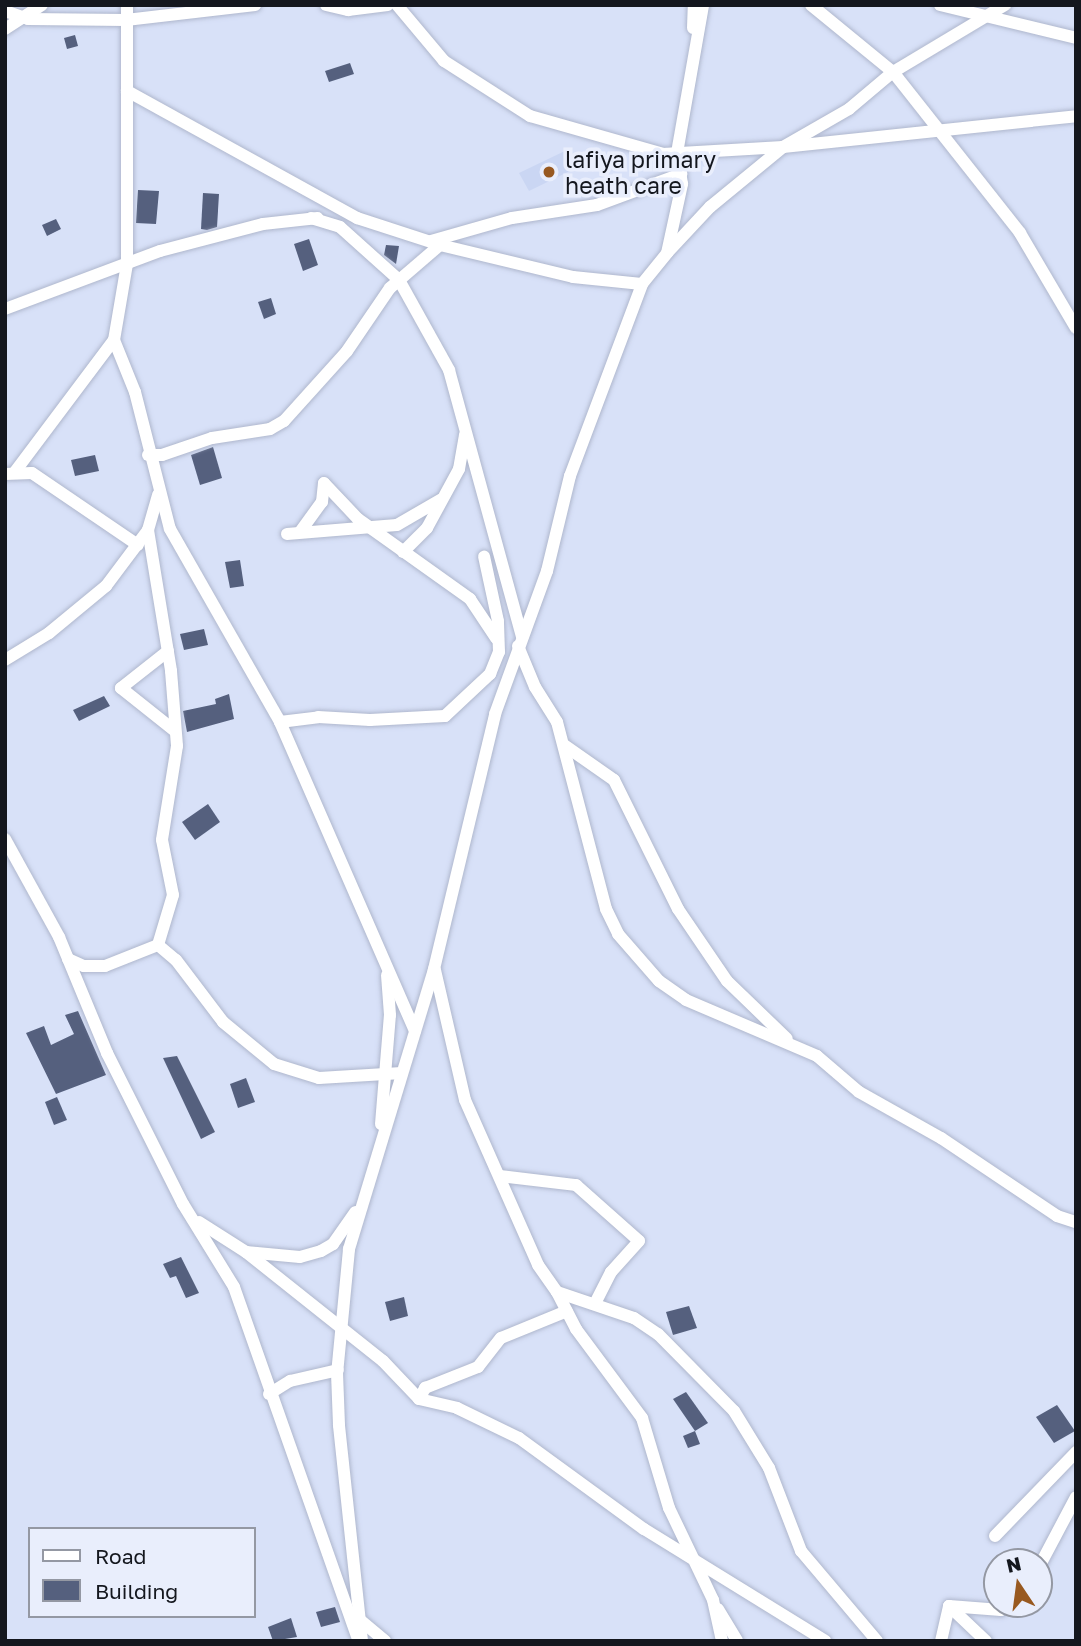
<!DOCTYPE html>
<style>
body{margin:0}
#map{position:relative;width:1081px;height:1646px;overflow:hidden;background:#d8e1f8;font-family:"Golos Text",sans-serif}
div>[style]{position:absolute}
.built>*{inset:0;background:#cad6f3}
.building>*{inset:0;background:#55607e}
.roads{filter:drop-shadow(0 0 2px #afb7cd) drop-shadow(0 0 2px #afb7cd)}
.street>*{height:12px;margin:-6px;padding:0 6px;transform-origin:6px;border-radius:6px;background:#fff}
.dots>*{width:19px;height:19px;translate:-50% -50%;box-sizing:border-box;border:4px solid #e9eefc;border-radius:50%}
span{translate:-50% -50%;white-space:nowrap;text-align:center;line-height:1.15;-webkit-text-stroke:7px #e9eefc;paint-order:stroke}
.poi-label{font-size:23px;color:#14171e}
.left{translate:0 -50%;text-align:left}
.frame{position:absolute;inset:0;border:7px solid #14171e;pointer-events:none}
.legend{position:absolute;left:28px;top:1527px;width:228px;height:91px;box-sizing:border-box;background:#e9eefc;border:2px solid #9498a3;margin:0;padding:9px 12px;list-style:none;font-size:21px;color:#14171e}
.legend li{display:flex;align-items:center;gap:14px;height:35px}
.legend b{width:35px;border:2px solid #9498a3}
.north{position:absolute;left:983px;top:1548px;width:70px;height:70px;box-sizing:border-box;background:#e9eefc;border:2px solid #9498a3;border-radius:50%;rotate:347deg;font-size:19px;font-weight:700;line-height:28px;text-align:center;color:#14171e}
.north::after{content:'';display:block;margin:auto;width:24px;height:32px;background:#985920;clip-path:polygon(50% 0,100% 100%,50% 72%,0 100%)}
</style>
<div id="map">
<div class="built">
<div style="clip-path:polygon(569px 149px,578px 167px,529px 191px,519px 173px)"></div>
</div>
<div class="building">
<div style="clip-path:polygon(75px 35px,78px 46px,67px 49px,64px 38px)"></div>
<div style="clip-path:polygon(350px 63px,354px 74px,329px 82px,325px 71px)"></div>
<div style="clip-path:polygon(138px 190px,159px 191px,156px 224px,136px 223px)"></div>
<div style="clip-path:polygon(203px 193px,219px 194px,217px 227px,207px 230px,201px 229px)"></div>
<div style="clip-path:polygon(56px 219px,61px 229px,47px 236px,42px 225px)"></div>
<div style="clip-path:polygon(309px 239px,318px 265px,303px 271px,294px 244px)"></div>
<div style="clip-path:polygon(386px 245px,399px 246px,396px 264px,384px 255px)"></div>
<div style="clip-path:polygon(271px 298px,276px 314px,264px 319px,258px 302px)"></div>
<div style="clip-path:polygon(213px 447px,222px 478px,200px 485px,191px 455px)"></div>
<div style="clip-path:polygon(95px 455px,99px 471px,75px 476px,71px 460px)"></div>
<div style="clip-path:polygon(240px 560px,244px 586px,230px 588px,225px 562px)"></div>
<div style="clip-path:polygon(204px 629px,208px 645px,184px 650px,180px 634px)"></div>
<div style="clip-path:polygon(229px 694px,234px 719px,187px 732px,183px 711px,216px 704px,215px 699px)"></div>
<div style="clip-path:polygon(104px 696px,110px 706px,79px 721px,73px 710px)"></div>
<div style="clip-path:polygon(208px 804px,220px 822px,195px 840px,182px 822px)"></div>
<div style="clip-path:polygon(78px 1011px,106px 1075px,56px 1094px,26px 1033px,44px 1026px,51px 1045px,74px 1034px,65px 1015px)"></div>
<div style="clip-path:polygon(177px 1056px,215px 1132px,201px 1139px,163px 1058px)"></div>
<div style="clip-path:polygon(246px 1078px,255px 1102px,238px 1108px,230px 1084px)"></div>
<div style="clip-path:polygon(57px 1097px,67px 1120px,54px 1125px,45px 1102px)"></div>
<div style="clip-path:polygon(181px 1257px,199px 1293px,186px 1298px,176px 1276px,170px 1278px,163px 1264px)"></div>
<div style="clip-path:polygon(404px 1297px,408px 1316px,390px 1321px,385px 1302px)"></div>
<div style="clip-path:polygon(689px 1306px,697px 1328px,673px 1335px,666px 1312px)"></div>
<div style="clip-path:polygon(686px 1392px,708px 1423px,695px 1431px,673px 1399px)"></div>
<div style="clip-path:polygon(1057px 1405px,1075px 1431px,1054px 1443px,1036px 1417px)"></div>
<div style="clip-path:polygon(695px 1431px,700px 1444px,688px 1448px,683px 1436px)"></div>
<div style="clip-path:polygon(335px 1607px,340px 1622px,321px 1627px,316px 1612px)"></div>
<div style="clip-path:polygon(291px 1618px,297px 1637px,273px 1641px,268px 1627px)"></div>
</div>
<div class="roads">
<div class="street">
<div style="left:127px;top:5px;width:259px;rotate:90deg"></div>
<div style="left:127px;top:264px;width:77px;rotate:99.7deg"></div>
<div style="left:114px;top:340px;width:56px;rotate:68deg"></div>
<div style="left:135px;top:392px;width:141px;rotate:75.7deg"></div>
<div style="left:170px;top:529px;width:222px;rotate:60.3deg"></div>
<div style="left:280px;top:722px;width:337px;rotate:66.4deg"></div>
<div style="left:326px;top:5px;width:23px;rotate:13deg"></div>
<div style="left:348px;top:10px;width:40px;rotate:-7.1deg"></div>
<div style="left:397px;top:5px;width:73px;rotate:50deg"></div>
<div style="left:444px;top:61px;width:102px;rotate:32.6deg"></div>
<div style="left:530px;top:116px;width:138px;rotate:15.9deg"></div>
<div style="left:663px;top:154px;width:120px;rotate:-3.3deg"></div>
<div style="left:783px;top:147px;width:295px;rotate:-6deg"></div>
<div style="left:811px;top:5px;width:106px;rotate:39.3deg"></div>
<div style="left:893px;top:72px;width:205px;rotate:51.7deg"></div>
<div style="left:1020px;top:233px;width:110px;rotate:59.5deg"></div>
<div style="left:940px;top:5px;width:140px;rotate:13.6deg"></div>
<div style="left:5px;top:11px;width:24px;rotate:19deg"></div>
<div style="left:28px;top:19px;width:98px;rotate:0.6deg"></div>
<div style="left:126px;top:20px;width:130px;rotate:-6.6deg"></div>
<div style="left:693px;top:28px;width:23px;rotate:-88deg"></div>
<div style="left:5px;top:29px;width:44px;rotate:-33deg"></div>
<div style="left:127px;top:91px;width:263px;rotate:28.9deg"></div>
<div style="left:357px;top:218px;width:87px;rotate:18deg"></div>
<div style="left:440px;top:245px;width:137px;rotate:13.5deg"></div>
<div style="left:573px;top:277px;width:69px;rotate:5.8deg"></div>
<div style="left:311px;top:218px;width:30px;rotate:17deg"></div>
<div style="left:340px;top:227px;width:79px;rotate:41.9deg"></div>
<div style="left:399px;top:280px;width:103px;rotate:60.9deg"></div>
<div style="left:449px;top:370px;width:276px;rotate:74.7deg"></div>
<div style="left:431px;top:241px;width:84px;rotate:-15.9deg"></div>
<div style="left:512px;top:218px;width:86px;rotate:-8.7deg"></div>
<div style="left:597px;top:205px;width:90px;rotate:-20.3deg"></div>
<div style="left:668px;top:252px;width:62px;rotate:-47deg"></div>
<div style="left:710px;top:207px;width:94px;rotate:-39.4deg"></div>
<div style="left:783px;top:147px;width:76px;rotate:-29.9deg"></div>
<div style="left:849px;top:109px;width:57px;rotate:-40.1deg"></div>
<div style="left:893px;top:72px;width:131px;rotate:-30.9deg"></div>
<div style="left:5px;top:309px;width:165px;rotate:-20.5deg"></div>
<div style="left:160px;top:251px;width:106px;rotate:-14.7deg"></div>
<div style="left:263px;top:224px;width:55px;rotate:-6.2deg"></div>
<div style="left:148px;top:455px;width:14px"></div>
<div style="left:162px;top:455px;width:53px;rotate:-18.8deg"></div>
<div style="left:212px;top:438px;width:59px;rotate:-8.8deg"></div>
<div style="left:270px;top:429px;width:16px;rotate:-30deg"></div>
<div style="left:284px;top:421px;width:94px;rotate:-48deg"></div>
<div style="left:347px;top:351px;width:76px;rotate:-55.7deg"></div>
<div style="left:390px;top:288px;width:66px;rotate:-40.7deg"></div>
<div style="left:14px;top:473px;width:166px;rotate:-53.1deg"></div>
<div style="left:5px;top:474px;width:27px;rotate:-2deg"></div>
<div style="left:32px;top:473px;width:128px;rotate:34.2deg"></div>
<div style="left:324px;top:483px;width:50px;rotate:46.6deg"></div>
<div style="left:358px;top:519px;width:138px;rotate:35.5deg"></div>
<div style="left:470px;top:599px;width:47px;rotate:56.3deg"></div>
<div style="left:148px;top:530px;width:143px;rotate:80.7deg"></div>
<div style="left:171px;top:671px;width:75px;rotate:85.4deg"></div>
<div style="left:177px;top:746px;width:95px;rotate:99.1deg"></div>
<div style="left:162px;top:840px;width:56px;rotate:78.7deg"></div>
<div style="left:173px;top:895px;width:52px;rotate:106.7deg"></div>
<div style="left:300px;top:532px;width:37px;rotate:-54deg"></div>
<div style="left:322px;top:502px;width:19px;rotate:-84deg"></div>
<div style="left:287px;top:534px;width:110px;rotate:-4.7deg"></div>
<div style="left:397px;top:525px;width:50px;rotate:-30.2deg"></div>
<div style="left:403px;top:552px;width:34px;rotate:-45deg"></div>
<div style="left:427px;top:528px;width:67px;rotate:-61.5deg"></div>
<div style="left:459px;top:469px;width:35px;rotate:-80deg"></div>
<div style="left:518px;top:646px;width:44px;rotate:67.5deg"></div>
<div style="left:535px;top:687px;width:41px;rotate:57.8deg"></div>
<div style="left:557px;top:722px;width:193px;rotate:75.3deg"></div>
<div style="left:606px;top:909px;width:28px;rotate:64deg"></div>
<div style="left:618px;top:934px;width:62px;rotate:48.9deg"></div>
<div style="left:659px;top:981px;width:33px;rotate:35deg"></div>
<div style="left:686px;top:1000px;width:142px;rotate:23.1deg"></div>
<div style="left:817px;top:1056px;width:55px;rotate:40.6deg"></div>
<div style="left:859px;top:1092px;width:94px;rotate:29.3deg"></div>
<div style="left:941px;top:1138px;width:140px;rotate:33.9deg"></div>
<div style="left:1057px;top:1216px;width:20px;rotate:18deg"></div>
<div style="left:168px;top:651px;width:60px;rotate:141.8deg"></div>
<div style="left:121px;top:688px;width:69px;rotate:38.5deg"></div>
<div style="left:5px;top:660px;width:52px;rotate:-31.5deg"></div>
<div style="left:49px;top:633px;width:74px;rotate:-39.5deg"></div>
<div style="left:106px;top:586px;width:70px;rotate:-53.1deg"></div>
<div style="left:148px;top:530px;width:37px;rotate:-74deg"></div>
<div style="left:280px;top:722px;width:38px;rotate:-7deg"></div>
<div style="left:318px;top:717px;width:52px;rotate:3.3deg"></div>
<div style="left:370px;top:720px;width:75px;rotate:-3.1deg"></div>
<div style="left:445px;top:716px;width:62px;rotate:-43deg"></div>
<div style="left:490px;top:674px;width:24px;rotate:-68deg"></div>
<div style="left:499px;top:652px;width:31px;rotate:-92deg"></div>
<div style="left:498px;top:621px;width:66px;rotate:-102.2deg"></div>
<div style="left:564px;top:745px;width:61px;rotate:35deg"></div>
<div style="left:614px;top:780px;width:144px;rotate:63.6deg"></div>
<div style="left:678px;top:909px;width:87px;rotate:55.8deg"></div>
<div style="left:727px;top:981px;width:83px;rotate:44deg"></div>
<div style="left:5px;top:839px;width:112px;rotate:61.1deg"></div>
<div style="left:59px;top:937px;width:126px;rotate:67.5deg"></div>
<div style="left:107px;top:1053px;width:169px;rotate:63.3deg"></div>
<div style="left:183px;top:1204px;width:97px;rotate:58.4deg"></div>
<div style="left:234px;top:1287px;width:371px;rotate:70.6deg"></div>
<div style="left:68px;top:959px;width:17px;rotate:24deg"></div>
<div style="left:84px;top:966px;width:21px"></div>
<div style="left:105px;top:966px;width:57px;rotate:-21.6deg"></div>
<div style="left:158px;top:945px;width:23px;rotate:40deg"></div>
<div style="left:176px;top:960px;width:78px;rotate:52.8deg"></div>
<div style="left:223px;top:1022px;width:66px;rotate:39.5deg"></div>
<div style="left:274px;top:1064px;width:47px;rotate:17.3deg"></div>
<div style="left:319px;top:1078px;width:83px;rotate:-3.4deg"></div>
<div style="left:435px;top:970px;width:133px;rotate:77deg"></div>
<div style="left:465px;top:1100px;width:180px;rotate:66.1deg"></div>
<div style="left:538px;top:1265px;width:33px;rotate:55deg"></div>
<div style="left:557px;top:1292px;width:81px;rotate:18.7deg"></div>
<div style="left:634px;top:1318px;width:29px;rotate:34deg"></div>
<div style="left:658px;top:1334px;width:108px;rotate:45.4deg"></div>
<div style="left:734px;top:1411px;width:67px;rotate:58.4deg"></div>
<div style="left:769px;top:1468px;width:89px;rotate:68.9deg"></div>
<div style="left:801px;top:1551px;width:118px;rotate:49.8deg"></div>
<div style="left:381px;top:1124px;width:109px;rotate:-85.3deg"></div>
<div style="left:390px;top:1015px;width:40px;rotate:-94.3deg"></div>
<div style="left:500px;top:1176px;width:77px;rotate:6.8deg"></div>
<div style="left:576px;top:1185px;width:84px;rotate:41.6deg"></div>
<div style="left:639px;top:1241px;width:42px;rotate:132.1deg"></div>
<div style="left:611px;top:1272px;width:35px;rotate:117deg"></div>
<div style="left:199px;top:1222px;width:56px;rotate:32.6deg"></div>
<div style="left:246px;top:1252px;width:175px;rotate:38.5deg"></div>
<div style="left:383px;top:1361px;width:52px;rotate:46.5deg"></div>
<div style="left:419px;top:1399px;width:39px;rotate:13deg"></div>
<div style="left:457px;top:1408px;width:69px;rotate:25.8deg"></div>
<div style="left:519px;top:1438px;width:155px;rotate:36.1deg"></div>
<div style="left:644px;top:1529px;width:213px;rotate:31.7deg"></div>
<div style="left:246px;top:1252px;width:54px;rotate:5.3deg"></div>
<div style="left:300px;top:1257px;width:22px;rotate:-16deg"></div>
<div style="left:321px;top:1251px;width:14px;rotate:-30deg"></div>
<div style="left:333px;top:1244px;width:39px;rotate:-55deg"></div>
<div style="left:557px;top:1292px;width:42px;rotate:62.8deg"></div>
<div style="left:576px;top:1329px;width:111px;rotate:53.4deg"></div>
<div style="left:642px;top:1418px;width:94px;rotate:73.3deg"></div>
<div style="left:669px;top:1508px;width:102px;rotate:64.4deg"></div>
<div style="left:713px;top:1600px;width:42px;rotate:77.6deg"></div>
<div style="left:269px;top:1394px;width:25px;rotate:-32deg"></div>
<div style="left:290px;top:1381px;width:49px;rotate:-12.9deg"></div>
<div style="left:419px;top:1399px;width:13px;rotate:-61deg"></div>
<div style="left:425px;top:1388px;width:57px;rotate:-21.6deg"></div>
<div style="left:478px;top:1367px;width:37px;rotate:-52deg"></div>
<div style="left:501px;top:1338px;width:71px;rotate:-22.2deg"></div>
<div style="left:995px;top:1536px;width:117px;rotate:-46deg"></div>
<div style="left:1039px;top:1567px;width:79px;rotate:-62.1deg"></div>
<div style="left:949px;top:1606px;width:51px;rotate:43.4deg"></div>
<div style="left:718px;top:1609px;width:37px;rotate:59deg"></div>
<div style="left:359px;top:1619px;width:34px;rotate:40deg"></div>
<div style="left:362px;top:1641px;width:217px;rotate:-96.1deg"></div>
<div style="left:339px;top:1425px;width:51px;rotate:-92.2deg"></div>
<div style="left:337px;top:1374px;width:126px;rotate:-84.5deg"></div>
<div style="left:349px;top:1249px;width:293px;rotate:-73.1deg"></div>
<div style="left:434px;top:969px;width:262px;rotate:-76.5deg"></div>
<div style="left:495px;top:714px;width:152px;rotate:-70deg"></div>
<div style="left:547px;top:571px;width:98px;rotate:-76.4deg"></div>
<div style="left:570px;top:476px;width:205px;rotate:-69.4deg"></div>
<div style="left:642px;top:284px;width:40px;rotate:-51deg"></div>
<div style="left:667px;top:253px;width:71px;rotate:-77.7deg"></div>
<div style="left:682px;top:184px;width:31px;rotate:-99deg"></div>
<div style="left:677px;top:153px;width:150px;rotate:-80deg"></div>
<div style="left:941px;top:1641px;width:36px;rotate:-77deg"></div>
<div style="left:949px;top:1606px;width:52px;rotate:4.4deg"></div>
<div style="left:1001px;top:1610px;width:10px;rotate:-37deg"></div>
</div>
</div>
<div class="dots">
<div style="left:549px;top:172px;background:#985920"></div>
</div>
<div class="poi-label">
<span class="left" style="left:565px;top:172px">lafiya primary<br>heath care</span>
</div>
<div class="frame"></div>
<ul class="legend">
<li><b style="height:9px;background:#fff"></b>Road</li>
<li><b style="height:19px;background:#55607e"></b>Building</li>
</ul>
<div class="north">N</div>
</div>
